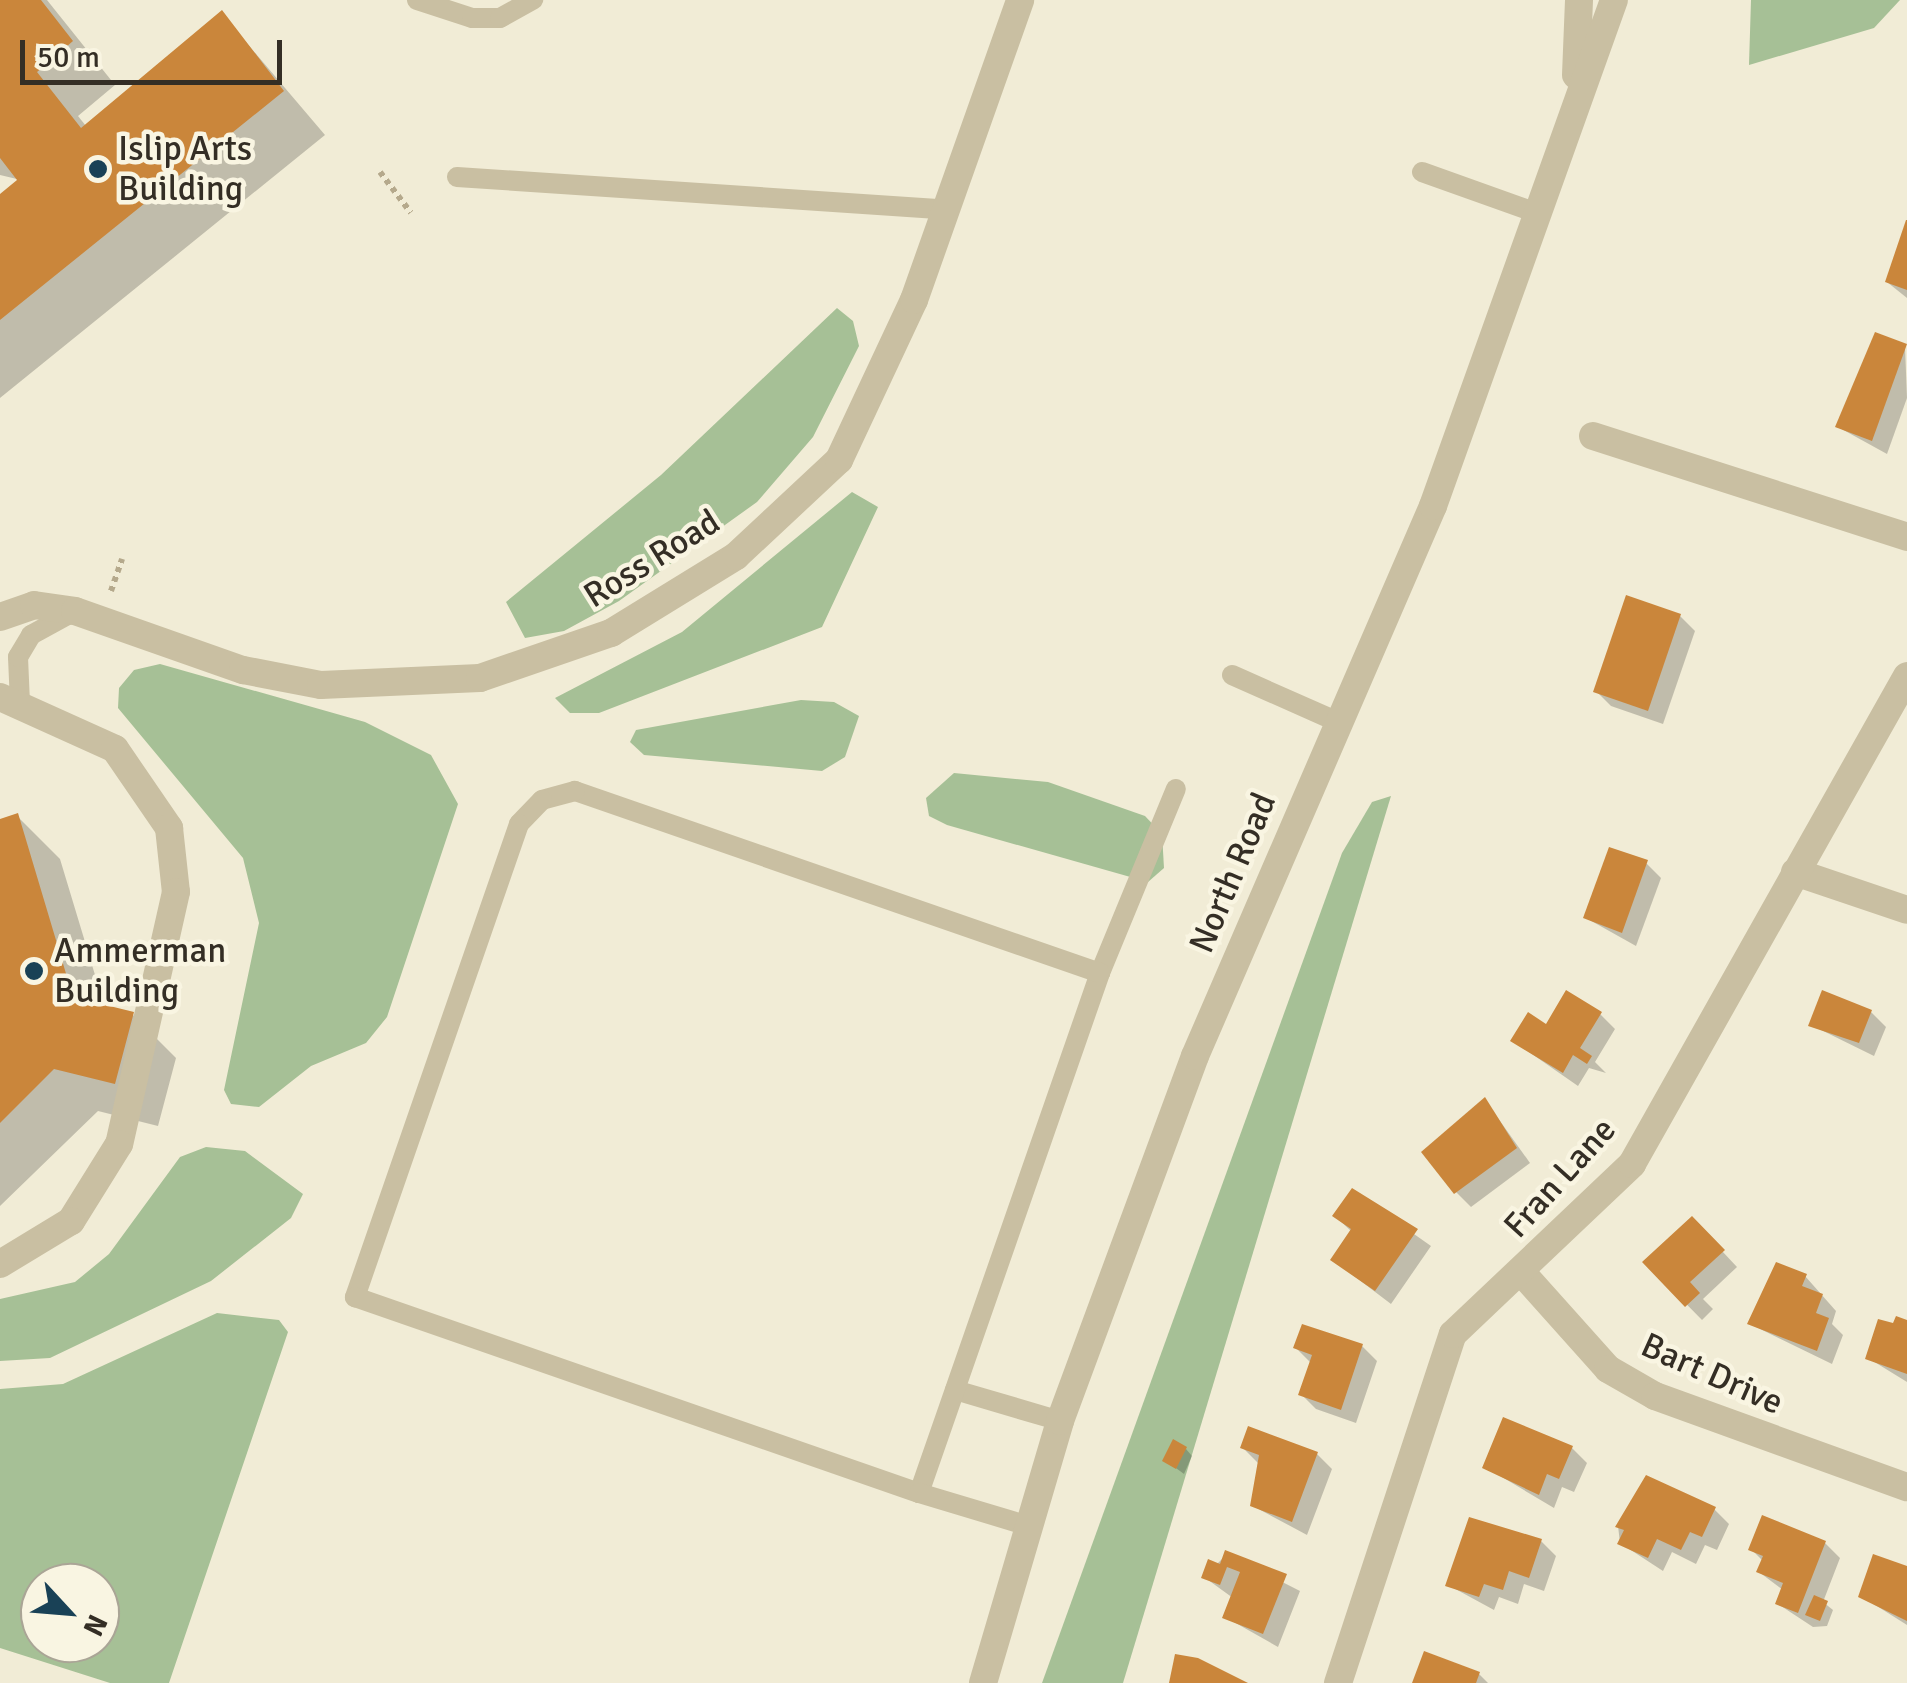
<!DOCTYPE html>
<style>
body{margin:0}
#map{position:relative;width:1907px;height:1683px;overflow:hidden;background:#f1ecd6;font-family:Signika,sans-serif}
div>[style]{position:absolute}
.green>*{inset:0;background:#a6c096}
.shadow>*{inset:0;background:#0003}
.building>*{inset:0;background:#ca863b}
.path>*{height:6px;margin-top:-3px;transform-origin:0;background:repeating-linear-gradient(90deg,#b5a98c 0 5px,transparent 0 10px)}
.service>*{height:20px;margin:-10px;padding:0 10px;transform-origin:10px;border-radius:10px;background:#c9bfa2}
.minor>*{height:28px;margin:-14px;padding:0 14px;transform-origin:14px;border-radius:14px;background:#c9bfa2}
.dots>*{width:28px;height:28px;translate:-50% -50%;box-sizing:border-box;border:5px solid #f9f5e2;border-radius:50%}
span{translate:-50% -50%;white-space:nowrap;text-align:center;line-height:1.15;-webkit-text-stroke:9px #f9f5e2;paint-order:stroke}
.poi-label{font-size:35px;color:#342e25}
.left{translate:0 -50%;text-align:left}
.street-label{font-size:35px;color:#342e25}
.north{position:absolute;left:20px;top:1563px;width:100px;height:100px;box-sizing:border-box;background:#f9f5e2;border:2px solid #aaa596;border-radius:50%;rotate:116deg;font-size:28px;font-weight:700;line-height:40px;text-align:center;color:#342e25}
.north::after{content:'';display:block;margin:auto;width:35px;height:45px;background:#194156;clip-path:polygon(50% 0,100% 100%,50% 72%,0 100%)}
.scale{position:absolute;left:20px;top:40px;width:262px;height:45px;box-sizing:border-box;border:5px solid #342e25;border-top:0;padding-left:12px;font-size:30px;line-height:35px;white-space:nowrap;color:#342e25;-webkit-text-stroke:8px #f9f5e2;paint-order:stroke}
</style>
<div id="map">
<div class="green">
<div style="clip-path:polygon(1751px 0,1900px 0,1874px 28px,1749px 65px)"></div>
<div style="clip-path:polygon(837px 308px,853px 321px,859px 346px,813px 437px,757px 502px,619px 601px,564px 631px,525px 638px,506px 602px,661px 475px)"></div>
<div style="clip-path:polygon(852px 492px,878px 507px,822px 627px,599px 713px,570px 713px,555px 698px,682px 632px)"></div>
<div style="clip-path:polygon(160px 664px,365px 722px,431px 755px,458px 804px,387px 1017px,366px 1043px,311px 1066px,259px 1107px,231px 1104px,224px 1090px,259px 923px,243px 858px,118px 708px,119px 688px,134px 670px)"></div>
<div style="clip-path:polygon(801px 700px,834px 702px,859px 716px,845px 757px,822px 771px,644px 755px,630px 742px,636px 730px)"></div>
<div style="clip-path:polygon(954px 773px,1048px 782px,1145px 816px,1162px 834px,1164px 868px,1148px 882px,947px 825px,929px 816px,926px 798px)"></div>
<div style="clip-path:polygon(1391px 796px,1123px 1683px,1042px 1683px,1342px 853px,1372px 802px)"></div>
<div style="clip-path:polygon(206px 1147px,245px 1151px,303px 1194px,291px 1218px,211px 1281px,50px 1358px,0 1361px,0 1299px,75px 1282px,109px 1254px,180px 1157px)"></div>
<div style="clip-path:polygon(evenodd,217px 1313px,279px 1320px,288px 1332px,169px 1683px,110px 1683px,0 1648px,0 1389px,63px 1384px,217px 1313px,40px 1583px,100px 1583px,100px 1643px,40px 1643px,40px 1583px)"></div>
</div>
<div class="shadow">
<div style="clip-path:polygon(0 0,47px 0,115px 85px,78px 116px,86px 126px,222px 14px,325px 135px,0 398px,0 197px,21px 180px,0 175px)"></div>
<div style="clip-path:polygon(1907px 226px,1907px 298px,1887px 282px)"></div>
<div style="clip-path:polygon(1905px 346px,1907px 398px,1887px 454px,1838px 427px)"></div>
<div style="clip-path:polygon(1680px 616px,1695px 631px,1663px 724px,1611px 706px,1596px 691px)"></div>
<div style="clip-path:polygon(17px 816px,60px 859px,105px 1008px,133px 1015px,176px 1058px,158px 1126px,98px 1111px,0 1206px,0 821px)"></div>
<div style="clip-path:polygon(1646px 863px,1661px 878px,1636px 946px,1586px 918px)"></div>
<div style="clip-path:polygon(1871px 1012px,1886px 1027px,1874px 1056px,1811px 1025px)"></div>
<div style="clip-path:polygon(1600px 1014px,1615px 1029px,1595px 1062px,1606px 1073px,1589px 1068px,1578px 1086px,1513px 1041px)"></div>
<div style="clip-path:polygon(1485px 1100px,1530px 1163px,1471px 1207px,1456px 1192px)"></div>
<div style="clip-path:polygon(1353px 1191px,1431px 1246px,1391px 1304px,1333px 1260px,1352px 1232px,1335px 1216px)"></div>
<div style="clip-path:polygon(1692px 1219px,1737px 1267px,1703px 1299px,1713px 1309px,1702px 1320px,1646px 1263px)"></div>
<div style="clip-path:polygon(1805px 1276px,1836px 1311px,1832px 1324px,1843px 1335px,1832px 1364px,1750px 1324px)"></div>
<div style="clip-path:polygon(1907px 1322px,1907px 1382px,1868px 1358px)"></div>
<div style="clip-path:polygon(1362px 1346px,1377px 1361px,1356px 1423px,1316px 1409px,1301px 1394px,1311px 1363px,1296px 1348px)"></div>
<div style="clip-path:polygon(1242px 1447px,1317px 1454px,1332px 1469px,1307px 1535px,1253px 1506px,1258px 1463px)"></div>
<div style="clip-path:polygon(1572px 1448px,1587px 1463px,1574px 1492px,1562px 1487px,1554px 1508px,1485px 1467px)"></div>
<div style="clip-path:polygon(1186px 1449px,1192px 1456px,1184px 1474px,1165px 1460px)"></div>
<div style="clip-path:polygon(1714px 1509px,1729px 1524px,1717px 1550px,1705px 1545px,1696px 1564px,1672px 1552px,1663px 1571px,1620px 1543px,1618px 1526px)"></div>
<div style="clip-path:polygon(1541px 1541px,1556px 1556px,1544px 1591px,1524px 1584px,1518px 1604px,1499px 1597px,1494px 1610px,1448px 1585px)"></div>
<div style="clip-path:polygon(1825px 1543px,1840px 1558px,1823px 1602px,1833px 1610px,1827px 1626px,1813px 1627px,1778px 1604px,1783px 1590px,1759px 1572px,1763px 1561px,1751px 1549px)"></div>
<div style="clip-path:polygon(1227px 1554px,1300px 1591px,1278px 1647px,1225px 1617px,1233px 1598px,1204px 1577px)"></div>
<div style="clip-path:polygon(1907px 1568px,1907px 1625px,1861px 1596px)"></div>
<div style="clip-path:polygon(1479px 1674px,1488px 1683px,1415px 1683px)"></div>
</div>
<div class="building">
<div style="clip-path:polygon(0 0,41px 0,73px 41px,37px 72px,81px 128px,222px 10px,284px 91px,0 320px,0 194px,17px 180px,0 158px)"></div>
<div style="clip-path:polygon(1906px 220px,1907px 220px,1907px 290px,1885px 282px)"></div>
<div style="clip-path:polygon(1875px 332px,1907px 344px,1872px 441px,1835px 427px)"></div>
<div style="clip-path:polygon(1626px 595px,1681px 614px,1648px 711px,1593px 692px)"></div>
<div style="clip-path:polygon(18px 813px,73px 997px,134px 1012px,115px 1084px,54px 1069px,0 1123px,0 819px)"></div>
<div style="clip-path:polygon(1609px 847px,1648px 860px,1622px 933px,1583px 918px)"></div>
<div style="clip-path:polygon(1566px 990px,1602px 1012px,1580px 1048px,1592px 1056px,1587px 1064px,1573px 1055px,1563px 1073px,1510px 1041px,1528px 1012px,1546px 1024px)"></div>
<div style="clip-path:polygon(1822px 990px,1872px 1010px,1859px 1043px,1808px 1026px)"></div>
<div style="clip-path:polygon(1485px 1097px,1517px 1148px,1454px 1194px,1421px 1152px)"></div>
<div style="clip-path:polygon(1352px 1188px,1418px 1229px,1375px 1291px,1330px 1260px,1351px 1229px,1332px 1216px)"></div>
<div style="clip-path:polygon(1692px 1216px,1725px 1250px,1690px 1282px,1700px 1293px,1685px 1307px,1642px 1262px)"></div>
<div style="clip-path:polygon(1776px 1262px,1807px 1274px,1802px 1286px,1823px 1294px,1816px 1313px,1829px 1318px,1817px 1351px,1747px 1324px)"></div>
<div style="clip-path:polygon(1896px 1316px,1907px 1320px,1907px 1374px,1865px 1359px,1878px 1319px,1893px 1323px)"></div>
<div style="clip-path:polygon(1302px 1324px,1363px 1344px,1341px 1410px,1298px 1395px,1312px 1355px,1293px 1348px)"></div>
<div style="clip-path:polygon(1503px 1417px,1573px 1446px,1559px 1479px,1547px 1474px,1539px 1495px,1482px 1468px)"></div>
<div style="clip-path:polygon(1248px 1426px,1318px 1452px,1292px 1522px,1250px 1506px,1259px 1455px,1240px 1448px)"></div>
<div style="clip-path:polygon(1173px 1439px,1187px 1447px,1176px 1469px,1162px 1461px)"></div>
<div style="clip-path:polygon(1646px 1475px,1716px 1507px,1702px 1537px,1690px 1532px,1681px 1550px,1657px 1539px,1648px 1558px,1617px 1544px,1624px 1530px,1615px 1527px)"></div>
<div style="clip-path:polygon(1762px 1515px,1826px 1541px,1798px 1613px,1775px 1604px,1783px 1583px,1756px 1572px,1763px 1556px,1748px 1550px)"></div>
<div style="clip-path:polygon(1469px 1517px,1542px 1539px,1529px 1578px,1509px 1571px,1503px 1590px,1484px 1584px,1479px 1597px,1445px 1586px)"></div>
<div style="clip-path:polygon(1225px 1550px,1287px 1574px,1263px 1634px,1222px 1618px,1240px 1572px,1227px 1567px,1220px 1585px,1201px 1578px,1208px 1559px,1220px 1564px)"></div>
<div style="clip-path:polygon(1873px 1554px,1907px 1566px,1907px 1621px,1858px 1597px)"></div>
<div style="clip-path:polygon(1814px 1595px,1828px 1601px,1820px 1621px,1805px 1615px)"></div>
<div style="clip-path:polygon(1424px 1651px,1480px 1672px,1476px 1683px,1412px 1683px)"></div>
<div style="clip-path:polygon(1175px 1654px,1198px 1658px,1248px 1683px,1169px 1683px)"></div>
</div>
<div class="path">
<div style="left:380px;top:172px;width:51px;rotate:52.9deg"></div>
<div style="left:111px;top:591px;width:34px;rotate:-71deg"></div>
</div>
<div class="service">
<div style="left:417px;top:0;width:58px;rotate:18.1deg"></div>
<div style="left:472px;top:18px;width:28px"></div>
<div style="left:500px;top:18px;width:38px;rotate:-29deg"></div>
<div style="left:1422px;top:172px;width:122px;rotate:19.6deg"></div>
<div style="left:457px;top:177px;width:489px;rotate:3.8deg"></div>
<div style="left:1232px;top:675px;width:116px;rotate:23.9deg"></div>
<div style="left:20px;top:703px;width:46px;rotate:-92.5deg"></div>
<div style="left:18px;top:657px;width:26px;rotate:-59deg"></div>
<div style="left:31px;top:635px;width:50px;rotate:-28.6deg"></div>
<div style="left:1100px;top:973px;width:199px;rotate:-67.6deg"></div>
<div style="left:955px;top:1390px;width:109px;rotate:16.4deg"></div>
<div style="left:919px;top:1493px;width:551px;rotate:-70.81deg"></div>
<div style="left:1100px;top:973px;width:556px;rotate:-160.88deg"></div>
<div style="left:575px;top:791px;width:34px;rotate:165deg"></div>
<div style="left:542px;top:800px;width:33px;rotate:134deg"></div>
<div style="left:519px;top:824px;width:501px;rotate:109.12deg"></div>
<div style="left:355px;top:1297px;width:597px;rotate:19.16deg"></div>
<div style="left:919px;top:1493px;width:112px;rotate:16.7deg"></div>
</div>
<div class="minor">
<div style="left:1576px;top:75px;width:75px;rotate:-87.7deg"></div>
<div style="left:1593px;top:436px;width:330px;rotate:17.8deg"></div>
<div style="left:0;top:617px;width:36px;rotate:-19deg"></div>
<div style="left:34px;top:605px;width:41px;rotate:8.3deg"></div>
<div style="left:75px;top:611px;width:178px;rotate:19.4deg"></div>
<div style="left:243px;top:670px;width:79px;rotate:10.9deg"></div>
<div style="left:321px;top:685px;width:159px;rotate:-2.5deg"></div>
<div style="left:480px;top:678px;width:139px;rotate:-19deg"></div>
<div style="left:611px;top:633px;width:147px;rotate:-31.6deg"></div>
<div style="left:736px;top:556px;width:141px;rotate:-43deg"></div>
<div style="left:839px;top:460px;width:177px;rotate:-64.9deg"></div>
<div style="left:914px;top:300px;width:318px;rotate:-70.5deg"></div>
<div style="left:0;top:697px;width:126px;rotate:24.3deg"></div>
<div style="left:115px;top:749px;width:96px;rotate:55.6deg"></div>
<div style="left:169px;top:828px;width:64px;rotate:83.8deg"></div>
<div style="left:176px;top:892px;width:258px;rotate:102.7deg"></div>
<div style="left:119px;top:1144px;width:91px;rotate:121.9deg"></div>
<div style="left:71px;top:1221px;width:83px;rotate:148.8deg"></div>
<div style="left:1795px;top:872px;width:118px;rotate:18.7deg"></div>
<div style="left:1524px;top:1275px;width:126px;rotate:48.2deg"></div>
<div style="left:1608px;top:1369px;width:54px;rotate:29.9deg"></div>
<div style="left:1655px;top:1396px;width:268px;rotate:19.9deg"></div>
<div style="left:983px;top:1683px;width:273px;rotate:-73.6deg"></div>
<div style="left:1060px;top:1421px;width:389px;rotate:-69.7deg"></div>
<div style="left:1195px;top:1056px;width:599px;rotate:-66.6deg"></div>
<div style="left:1433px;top:506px;width:537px;rotate:-70.32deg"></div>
<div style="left:1338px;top:1683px;width:367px;rotate:-71.8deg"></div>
<div style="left:1453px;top:1334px;width:247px;rotate:-43.5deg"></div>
<div style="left:1632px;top:1164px;width:560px;rotate:-60.6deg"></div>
</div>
<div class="dots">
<div style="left:98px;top:169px;background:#194156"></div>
<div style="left:34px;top:971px;background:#194156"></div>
</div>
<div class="poi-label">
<span class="left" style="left:118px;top:169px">Islip Arts<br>Building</span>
<span class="left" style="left:54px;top:971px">Ammerman<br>Building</span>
</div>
<div class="street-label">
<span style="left:652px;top:559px;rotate:-32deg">Ross Road</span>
<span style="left:1233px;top:873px;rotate:-67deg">North Road</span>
<span style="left:1560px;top:1178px;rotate:-48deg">Fran Lane</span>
<span style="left:1712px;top:1374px;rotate:24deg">Bart Drive</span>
</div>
<div class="north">N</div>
<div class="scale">50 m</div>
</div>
